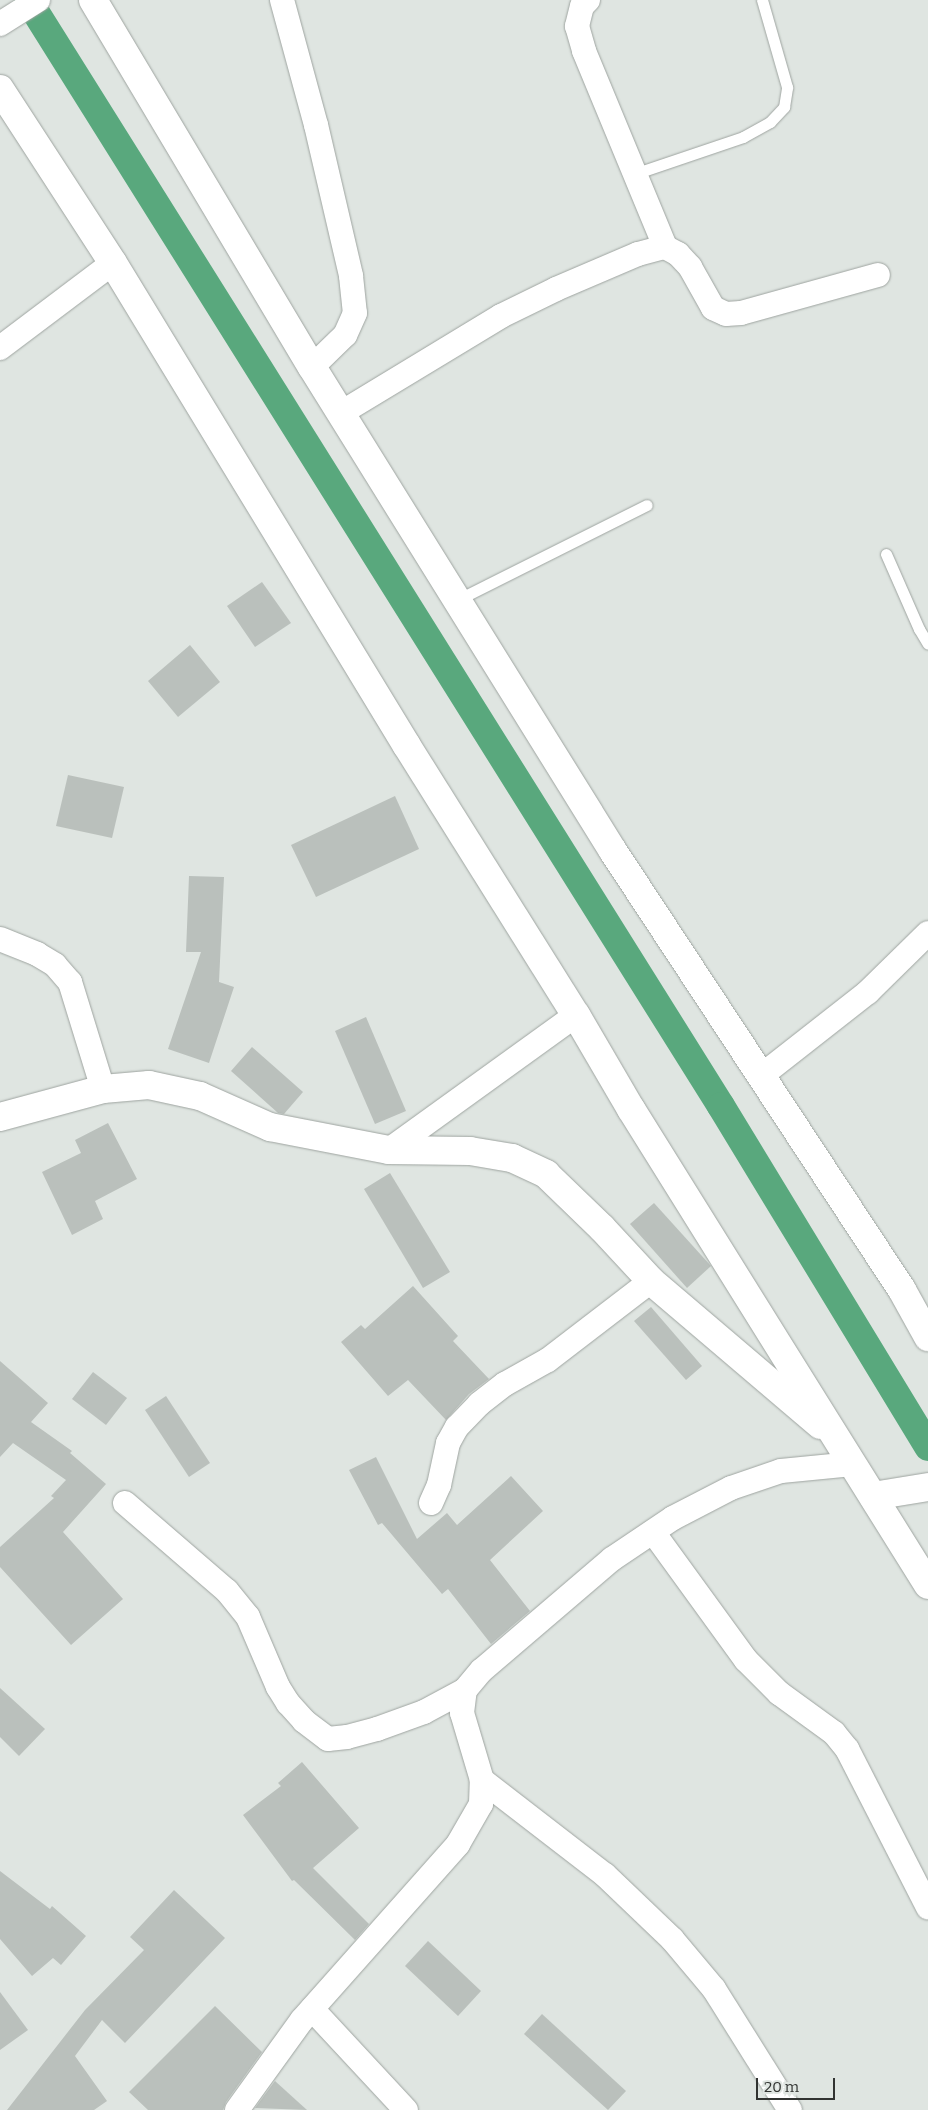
<!DOCTYPE html>
<style>
body{margin:0}
#map{position:relative;width:928px;height:2110px;overflow:hidden;background:#dfe5e1;font-family:Bitter,serif}
div>[style]{position:absolute}
.canal>*{height:28px;margin:-14px;padding:0 14px;transform-origin:14px;border-radius:14px;background:#59a87d}
.building>*{inset:0;background:#bac0bc}
.roads{filter:drop-shadow(0 0 1px #9ea4a0) drop-shadow(0 0 1px #9ea4a0)}
.service>*{height:11px;margin:-5.5px;padding:0 5.5px;transform-origin:5.5px;border-radius:5.5px;background:#fff}
.minor>*{height:24px;margin:-12px;padding:0 12px;transform-origin:12px;border-radius:12px;background:#fff}
.tertiary>*{height:28px;margin:-14px;padding:0 14px;transform-origin:14px;border-radius:14px;background:#fff}
span{translate:-50% -50%;white-space:nowrap;text-align:center;line-height:1.15;-webkit-text-stroke:4px #dfe5e1;paint-order:stroke}
.scale{position:absolute;left:756px;top:2078px;width:79px;height:22px;box-sizing:border-box;border:2px solid #313331;border-top:0;padding-left:6px;font-size:15px;line-height:18px;white-space:nowrap;color:#313331;-webkit-text-stroke:4px #dfe5e1;paint-order:stroke}
</style>
<div id="map">
<div class="canal">
<div style="left:28px;top:0;width:1305px;rotate:57.93deg"></div>
<div style="left:721px;top:1106px;width:399px;rotate:58.7deg"></div>
</div>
<div class="building">
<div style="clip-path:polygon(262px 582px,291px 623px,255px 647px,227px 606px)"></div>
<div style="clip-path:polygon(190px 645px,220px 682px,178px 717px,148px 681px)"></div>
<div style="clip-path:polygon(68px 775px,124px 787px,112px 838px,56px 826px)"></div>
<div style="clip-path:polygon(395px 796px,419px 849px,316px 897px,291px 845px)"></div>
<div style="clip-path:polygon(189px 876px,224px 877px,219px 982px,234px 987px,209px 1063px,168px 1049px,201px 952px,186px 952px)"></div>
<div style="clip-path:polygon(366px 1017px,406px 1111px,375px 1124px,335px 1031px)"></div>
<div style="clip-path:polygon(252px 1047px,303px 1092px,284px 1114px,278px 1113px,231px 1071px)"></div>
<div style="clip-path:polygon(108px 1123px,137px 1179px,95px 1201px,103px 1219px,72px 1235px,42px 1172px,81px 1153px,75px 1140px)"></div>
<div style="clip-path:polygon(390px 1173px,450px 1272px,423px 1288px,364px 1189px)"></div>
<div style="clip-path:polygon(654px 1203px,711px 1266px,687px 1288px,630px 1224px)"></div>
<div style="clip-path:polygon(413px 1286px,458px 1336px,453px 1341px,489px 1379px,469px 1394px,446px 1420px,408px 1380px,388px 1396px,341px 1342px,361px 1325px,365px 1329px)"></div>
<div style="clip-path:polygon(651px 1307px,702px 1366px,686px 1380px,634px 1321px)"></div>
<div style="clip-path:polygon(0 1361px,48px 1403px,31px 1422px,72px 1451px,70px 1453px,106px 1484px,63px 1532px,123px 1599px,71px 1645px,0 1567px,0 1547px,54px 1498px,51px 1496px,66px 1480px,13px 1443px,0 1457px)"></div>
<div style="clip-path:polygon(93px 1372px,127px 1398px,106px 1425px,72px 1399px)"></div>
<div style="clip-path:polygon(166px 1396px,210px 1463px,189px 1477px,145px 1410px)"></div>
<div style="clip-path:polygon(376px 1457px,417px 1539px,447px 1513px,457px 1525px,511px 1476px,543px 1511px,490px 1560px,530px 1611px,491px 1644px,448px 1589px,442px 1594px,382px 1523px,378px 1525px,349px 1470px)"></div>
<div style="clip-path:polygon(0 1688px,45px 1729px,19px 1756px,0 1737px)"></div>
<div style="clip-path:polygon(302px 1762px,359px 1828px,313px 1868px,369px 1924px,355px 1940px,294px 1880px,292px 1881px,243px 1815px,281px 1786px,278px 1783px)"></div>
<div style="clip-path:polygon(0 1871px,50px 1909px,52px 1906px,86px 1936px,61px 1965px,53px 1958px,32px 1976px,0 1939px)"></div>
<div style="clip-path:polygon(174px 1890px,225px 1938px,125px 2043px,102px 2020px,75px 2056px,107px 2101px,94px 2110px,7px 2110px,85px 2010px,144px 1950px,130px 1937px)"></div>
<div style="clip-path:polygon(428px 1941px,481px 1991px,458px 2016px,405px 1966px)"></div>
<div style="clip-path:polygon(0 1992px,28px 2030px,0 2050px)"></div>
<div style="clip-path:polygon(215px 2006px,262px 2052px,226px 2102px,223px 2110px,148px 2110px,129px 2092px)"></div>
<div style="clip-path:polygon(542px 2014px,626px 2091px,608px 2110px,524px 2034px)"></div>
<div style="clip-path:polygon(275px 2081px,307px 2110px,255px 2108px)"></div>
</div>
<div class="roads">
<div class="service">
<div style="left:634px;top:174px;width:115px;rotate:-18.7deg"></div>
<div style="left:743px;top:137px;width:31px;rotate:-29deg"></div>
<div style="left:770px;top:122px;width:21px;rotate:-47deg"></div>
<div style="left:784px;top:107px;width:20px;rotate:-81deg"></div>
<div style="left:787px;top:87px;width:91px;rotate:-106deg"></div>
<div style="left:886px;top:554px;width:82px;rotate:66.3deg"></div>
<div style="left:919px;top:629px;width:17px;rotate:59deg"></div>
<div style="left:457px;top:600px;width:212px;rotate:-26.6deg"></div>
</div>
<div class="minor">
<div style="left:282px;top:0;width:130px;rotate:74.8deg"></div>
<div style="left:316px;top:125px;width:155px;rotate:76.9deg"></div>
<div style="left:351px;top:276px;width:37px;rotate:84deg"></div>
<div style="left:355px;top:313px;width:24px;rotate:114deg"></div>
<div style="left:345px;top:335px;width:46px;rotate:135.9deg"></div>
<div style="left:588px;top:0;width:8px;rotate:135deg"></div>
<div style="left:582px;top:6px;width:21px;rotate:104deg"></div>
<div style="left:577px;top:26px;width:26px;rotate:74deg"></div>
<div style="left:584px;top:51px;width:212px;rotate:67.5deg"></div>
<div style="left:0;top:24px;width:45px;rotate:-32.3deg"></div>
<div style="left:0;top:348px;width:141px;rotate:-37deg"></div>
<div style="left:341px;top:413px;width:187px;rotate:-31.2deg"></div>
<div style="left:501px;top:316px;width:61px;rotate:-26.1deg"></div>
<div style="left:556px;top:289px;width:89px;rotate:-23.1deg"></div>
<div style="left:638px;top:254px;width:28px;rotate:-15deg"></div>
<div style="left:665px;top:247px;width:15px;rotate:28deg"></div>
<div style="left:678px;top:254px;width:18px;rotate:47deg"></div>
<div style="left:690px;top:267px;width:47px;rotate:60.7deg"></div>
<div style="left:713px;top:308px;width:14px;rotate:25deg"></div>
<div style="left:726px;top:314px;width:15px;rotate:-4deg"></div>
<div style="left:741px;top:313px;width:142px;rotate:-15.5deg"></div>
<div style="left:0;top:939px;width:40px;rotate:22deg"></div>
<div style="left:37px;top:954px;width:21px;rotate:31deg"></div>
<div style="left:55px;top:965px;width:23px;rotate:49deg"></div>
<div style="left:70px;top:982px;width:112px;rotate:72.9deg"></div>
<div style="left:761px;top:1076px;width:136px;rotate:-38.1deg"></div>
<div style="left:868px;top:992px;width:84px;rotate:-44.5deg"></div>
<div style="left:389px;top:1150px;width:231px;rotate:-35.8deg"></div>
<div style="left:125px;top:1503px;width:135px;rotate:40.8deg"></div>
<div style="left:227px;top:1591px;width:33px;rotate:51deg"></div>
<div style="left:248px;top:1617px;width:76px;rotate:66.8deg"></div>
<div style="left:278px;top:1687px;width:19px;rotate:58deg"></div>
<div style="left:288px;top:1703px;width:24px;rotate:48deg"></div>
<div style="left:304px;top:1721px;width:30px;rotate:37deg"></div>
<div style="left:328px;top:1739px;width:19px;rotate:-6deg"></div>
<div style="left:347px;top:1737px;width:31px;rotate:-15deg"></div>
<div style="left:377px;top:1729px;width:50px;rotate:-19.9deg"></div>
<div style="left:424px;top:1712px;width:47px;rotate:-28.2deg"></div>
<div style="left:431px;top:1503px;width:20px;rotate:-66deg"></div>
<div style="left:439px;top:1485px;width:43px;rotate:-77.9deg"></div>
<div style="left:448px;top:1443px;width:18px;rotate:-61deg"></div>
<div style="left:457px;top:1427px;width:32px;rotate:-46deg"></div>
<div style="left:479px;top:1404px;width:33px;rotate:-38deg"></div>
<div style="left:505px;top:1384px;width:49px;rotate:-29.2deg"></div>
<div style="left:548px;top:1360px;width:130px;rotate:-37.5deg"></div>
<div style="left:653px;top:1532px;width:158px;rotate:54deg"></div>
<div style="left:746px;top:1660px;width:47px;rotate:45deg"></div>
<div style="left:779px;top:1693px;width:68px;rotate:36deg"></div>
<div style="left:834px;top:1733px;width:21px;rotate:51deg"></div>
<div style="left:847px;top:1749px;width:178px;rotate:62.9deg"></div>
<div style="left:482px;top:1780px;width:155px;rotate:37.7deg"></div>
<div style="left:605px;top:1875px;width:93px;rotate:43.7deg"></div>
<div style="left:672px;top:1939px;width:65px;rotate:50deg"></div>
<div style="left:714px;top:1989px;width:143px;rotate:57.9deg"></div>
<div style="left:312px;top:2009px;width:138px;rotate:47.1deg"></div>
<div style="left:237px;top:2110px;width:111px;rotate:-54.2deg"></div>
<div style="left:302px;top:2020px;width:235px;rotate:-48.4deg"></div>
<div style="left:458px;top:1844px;width:46px;rotate:-60.1deg"></div>
<div style="left:481px;top:1804px;width:24px;rotate:-88deg"></div>
<div style="left:482px;top:1780px;width:70px;rotate:-106.6deg"></div>
<div style="left:462px;top:1713px;width:23px;rotate:-83deg"></div>
<div style="left:465px;top:1690px;width:26px;rotate:-50deg"></div>
<div style="left:482px;top:1670px;width:171px;rotate:-40.5deg"></div>
<div style="left:612px;top:1559px;width:73px;rotate:-33.9deg"></div>
<div style="left:673px;top:1518px;width:65px;rotate:-27.3deg"></div>
<div style="left:731px;top:1488px;width:53px;rotate:-18.8deg"></div>
<div style="left:781px;top:1471px;width:72px;rotate:-5.6deg"></div>
</div>
<div class="tertiary">
<div style="left:93px;top:0;width:427px;rotate:59.2deg"></div>
<div style="left:312px;top:367px;width:570px;rotate:58.12deg"></div>
<div style="left:613px;top:851px;width:526px;rotate:56.64deg"></div>
<div style="left:902px;top:1290px;width:54px;rotate:61deg"></div>
<div style="left:0;top:89px;width:207px;rotate:57deg"></div>
<div style="left:113px;top:263px;width:565px;rotate:58.67deg"></div>
<div style="left:407px;top:746px;width:318px;rotate:57.9deg"></div>
<div style="left:576px;top:1015px;width:109px;rotate:59.7deg"></div>
<div style="left:631px;top:1109px;width:561px;rotate:58.04deg"></div>
<div style="left:0;top:1117px;width:107px;rotate:-15.2deg"></div>
<div style="left:103px;top:1089px;width:46px;rotate:-5deg"></div>
<div style="left:149px;top:1085px;width:52px;rotate:12.2deg"></div>
<div style="left:200px;top:1096px;width:77px;rotate:23.9deg"></div>
<div style="left:270px;top:1127px;width:121px;rotate:10.9deg"></div>
<div style="left:389px;top:1150px;width:81px;rotate:0.7deg"></div>
<div style="left:470px;top:1151px;width:43px;rotate:9.5deg"></div>
<div style="left:512px;top:1158px;width:38px;rotate:25deg"></div>
<div style="left:546px;top:1174px;width:78px;rotate:44deg"></div>
<div style="left:602px;top:1228px;width:72px;rotate:47.2deg"></div>
<div style="left:651px;top:1281px;width:222px;rotate:40.4deg"></div>
<div style="left:873px;top:1496px;width:56px;rotate:-9.3deg"></div>
</div>
</div>
<div class="scale">20 m</div>
</div>
